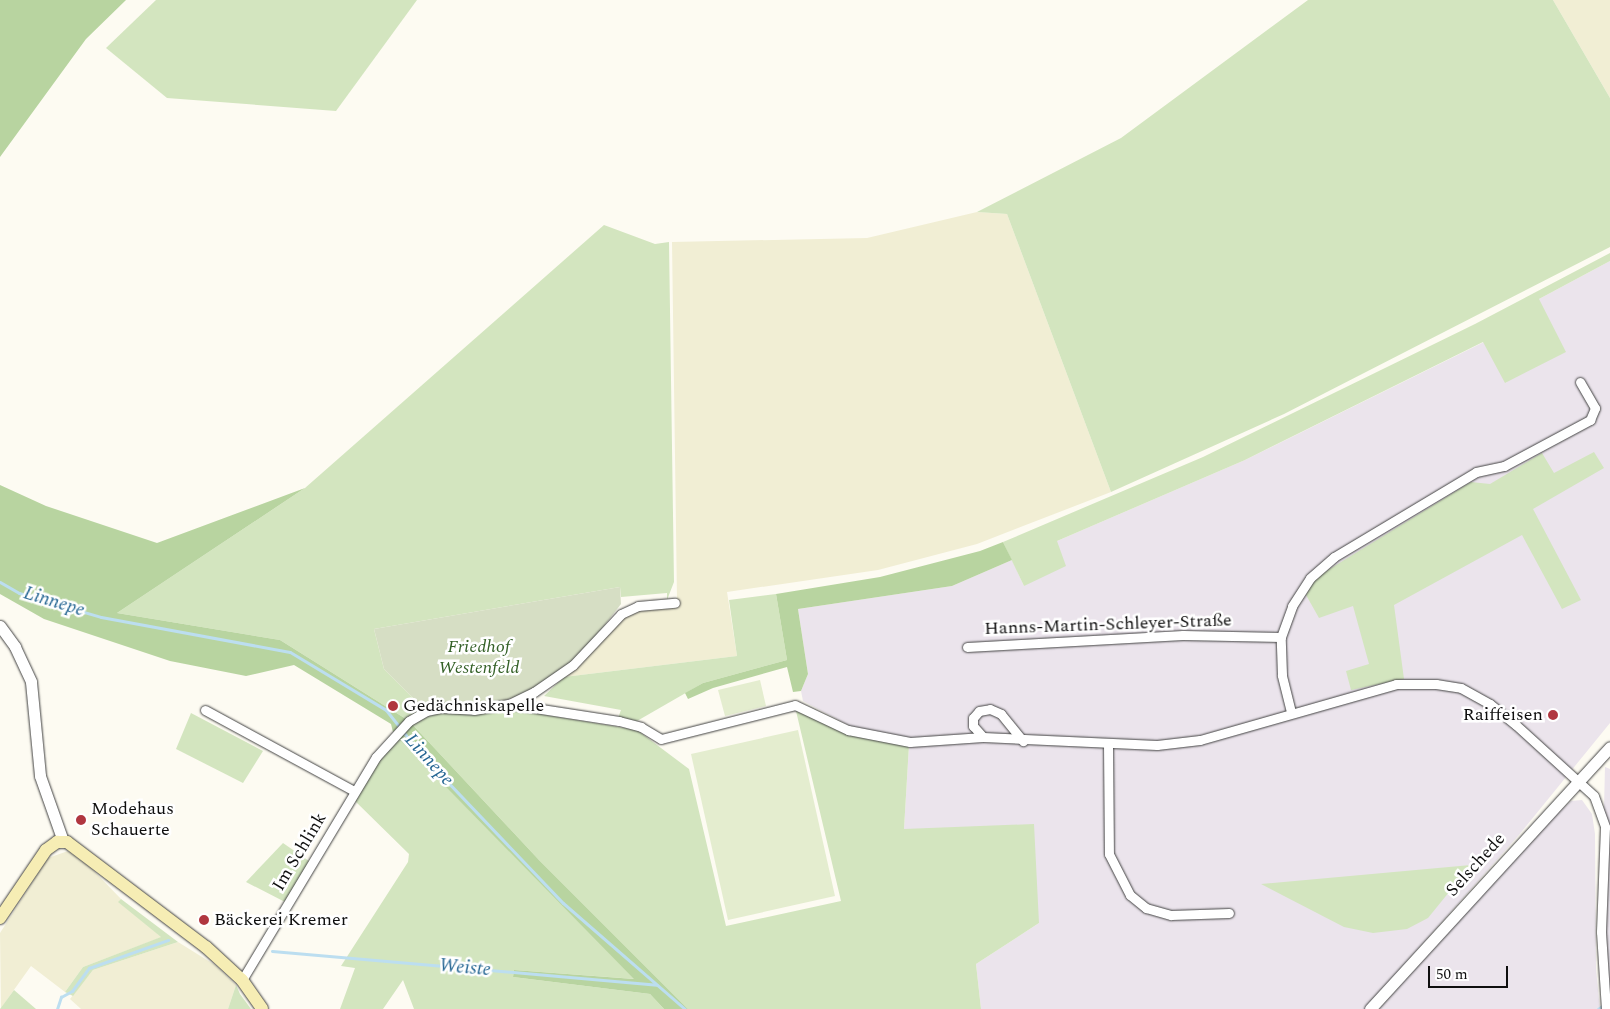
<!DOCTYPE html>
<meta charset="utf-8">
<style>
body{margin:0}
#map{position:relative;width:1610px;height:1009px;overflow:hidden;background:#fdfbf2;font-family:Spectral,serif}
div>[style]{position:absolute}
.industrial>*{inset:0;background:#ebe4ec}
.farmland>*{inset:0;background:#f1eed4}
.green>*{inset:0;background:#d3e5bf}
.forest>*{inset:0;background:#b8d4a0}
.cemetery>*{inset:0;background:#d6dec4}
.pitch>*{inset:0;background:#e4edcf}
.stream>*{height:3px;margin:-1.5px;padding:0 1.5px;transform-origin:1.5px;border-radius:1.5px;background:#bcdef0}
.roads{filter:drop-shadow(0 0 1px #424242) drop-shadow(0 0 1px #424242)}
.minor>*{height:9px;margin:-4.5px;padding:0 4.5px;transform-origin:4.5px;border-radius:4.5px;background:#fff}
.tertiary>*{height:11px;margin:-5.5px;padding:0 5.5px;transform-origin:5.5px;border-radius:5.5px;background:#fff}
.secondary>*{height:12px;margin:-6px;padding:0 6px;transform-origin:6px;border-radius:6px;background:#f6edb4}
.dots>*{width:14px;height:14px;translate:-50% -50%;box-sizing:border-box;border:2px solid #fff;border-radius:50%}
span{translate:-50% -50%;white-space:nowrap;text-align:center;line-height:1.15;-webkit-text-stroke:5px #fff;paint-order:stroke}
.street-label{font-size:18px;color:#0f0f0f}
.park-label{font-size:18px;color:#336026;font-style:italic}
.poi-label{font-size:18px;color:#0f0f0f}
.left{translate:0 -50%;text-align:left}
.right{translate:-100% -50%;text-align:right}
.water-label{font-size:19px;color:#256693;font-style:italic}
.scale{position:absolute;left:1428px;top:966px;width:80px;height:22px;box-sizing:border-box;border:2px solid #0f0f0f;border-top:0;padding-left:6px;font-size:15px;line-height:18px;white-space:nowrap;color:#0f0f0f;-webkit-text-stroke:4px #fff;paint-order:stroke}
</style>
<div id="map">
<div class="industrial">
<div style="clip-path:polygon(1610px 261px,1610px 723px,1518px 836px,1365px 1009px,981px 1009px,976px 964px,1039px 923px,904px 829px,909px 745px,852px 727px,803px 701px,801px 691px,808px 674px,798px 609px,952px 586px,1012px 560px,1024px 586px,1057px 541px,1245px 460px,1484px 342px,1506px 383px,1539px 299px)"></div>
<div style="clip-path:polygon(1605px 767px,1610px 769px,1610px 1000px,1601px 932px)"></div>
<div style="clip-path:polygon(1582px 800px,1592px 814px,1595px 834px,1596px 969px,1600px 1009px,1379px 1009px,1540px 829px,1571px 801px)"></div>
</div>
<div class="farmland">
<div style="clip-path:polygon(1553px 0,1610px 0,1610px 98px)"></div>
<div style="clip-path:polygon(977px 212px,1007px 214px,1111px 492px,977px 544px,878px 570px,727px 592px,737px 656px,564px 677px,628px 613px,657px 608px,677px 600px,672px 242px,867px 238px)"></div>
<div style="clip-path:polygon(68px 851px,92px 869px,121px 899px,119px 902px,162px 937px,83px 967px,65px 992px,31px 966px,1px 1008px,0 933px,48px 858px)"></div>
<div style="clip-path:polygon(178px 942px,215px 965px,236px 985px,228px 1009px,81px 1009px,70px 999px,93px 970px)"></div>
</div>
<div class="green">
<div style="clip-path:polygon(156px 0,417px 0,336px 111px,167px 98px,106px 48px)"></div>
<div style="clip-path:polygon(1308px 0,1553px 0,1610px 98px,1610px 247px,1284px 414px,1111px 492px,1007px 214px,977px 212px,1121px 138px)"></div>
<div style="clip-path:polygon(604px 225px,655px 244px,669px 242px,674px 582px,667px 600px,667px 593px,621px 597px,620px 587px,374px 629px,384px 669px,424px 709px,406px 719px,280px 640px,117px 613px,305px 488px)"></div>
<div style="clip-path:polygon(1610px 253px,1610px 261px,1539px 299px,1566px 352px,1505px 383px,1483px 342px,1245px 460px,1057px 541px,1066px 566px,1024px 586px,1003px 542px,1203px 457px,1475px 324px)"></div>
<div style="clip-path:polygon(1594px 452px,1604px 468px,1533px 509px,1581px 600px,1562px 609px,1522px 535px,1394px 605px,1404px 679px,1351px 690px,1346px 671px,1369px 664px,1353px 606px,1319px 618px,1306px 595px,1315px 578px,1471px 482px,1490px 484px,1542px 453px,1554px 473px)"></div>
<div style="clip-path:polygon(776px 594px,787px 660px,703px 683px,637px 721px,618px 718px,621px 710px,544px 696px,564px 677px,737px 656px,729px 600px)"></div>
<div style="clip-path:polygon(504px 708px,637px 730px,689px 769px,726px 926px,841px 901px,796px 711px,909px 745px,904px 829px,1034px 824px,1039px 923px,976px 964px,981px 1009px,688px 1009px,539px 860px,411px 723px,441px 712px)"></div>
<div style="clip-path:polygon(191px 713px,263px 751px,243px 783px,176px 749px)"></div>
<div style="clip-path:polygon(396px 736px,635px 979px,514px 970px,513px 977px,650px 994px,664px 1009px,414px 1009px,403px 980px,383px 1009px,340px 1009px,355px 968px,341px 966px,408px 862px,409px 854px,354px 800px)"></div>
<div style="clip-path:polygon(283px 843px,309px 861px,285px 902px,246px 882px)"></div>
<div style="clip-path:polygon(1471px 865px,1428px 918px,1407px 929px,1373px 933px,1344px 927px,1261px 884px)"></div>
<div style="clip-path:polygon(121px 899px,178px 942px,93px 970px,73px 996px,65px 992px,83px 967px,161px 937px,118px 902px)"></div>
<div style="clip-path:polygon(236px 985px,240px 994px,251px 1009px,228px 1009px)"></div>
<div style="clip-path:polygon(14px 990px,36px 1009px,0 1009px)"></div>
</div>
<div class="forest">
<div style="clip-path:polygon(0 0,126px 0,86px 39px,0 157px)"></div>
<div style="clip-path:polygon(0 485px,46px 506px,157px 543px,305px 488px,117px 613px,280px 640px,406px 719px,393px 732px,391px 724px,294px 665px,246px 676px,170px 661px,44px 619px,0 594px)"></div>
<div style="clip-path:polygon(1003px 542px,1012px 560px,952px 586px,798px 609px,808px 674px,801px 691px,793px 692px,787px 667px,713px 688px,688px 699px,685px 693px,703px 683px,787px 660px,776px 594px,880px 577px,980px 551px)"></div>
<div style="clip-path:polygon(411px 723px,539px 860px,688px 1009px,664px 1009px,650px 994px,513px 977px,514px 970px,634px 979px,396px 736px)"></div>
</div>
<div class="cemetery">
<div style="clip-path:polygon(620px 587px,621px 604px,582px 654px,538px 687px,515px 697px,494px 704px,424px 709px,384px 669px,374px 629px)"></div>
</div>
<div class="pitch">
<div style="clip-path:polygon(760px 680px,766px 706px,725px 716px,718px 690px)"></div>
<div style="clip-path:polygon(798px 730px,835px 896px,728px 920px,691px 754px)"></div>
</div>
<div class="stream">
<div style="left:0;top:582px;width:22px;rotate:30deg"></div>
<div style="left:19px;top:593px;width:85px;rotate:16.3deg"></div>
<div style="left:101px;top:617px;width:192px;rotate:10.5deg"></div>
<div style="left:290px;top:652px;width:112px;rotate:31.1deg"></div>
<div style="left:386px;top:710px;width:55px;rotate:51.7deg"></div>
<div style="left:420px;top:753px;width:207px;rotate:46.4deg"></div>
<div style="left:563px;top:903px;width:162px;rotate:41deg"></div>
<div style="left:272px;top:951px;width:386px;rotate:5deg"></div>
<div style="left:57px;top:1009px;width:13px;rotate:-72deg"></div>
<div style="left:61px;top:997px;width:13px;rotate:-29deg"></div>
<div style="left:72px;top:991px;width:29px;rotate:-54deg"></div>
<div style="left:89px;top:968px;width:84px;rotate:-19.5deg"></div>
<div style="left:1598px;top:1009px;width:15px;rotate:-37deg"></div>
</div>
<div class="roads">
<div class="minor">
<div style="left:967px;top:647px;width:216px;rotate:-3.2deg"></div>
<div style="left:1183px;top:635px;width:98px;rotate:1.2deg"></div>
<div style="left:509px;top:704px;width:111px;rotate:8.8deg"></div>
<div style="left:619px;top:721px;width:23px;rotate:15deg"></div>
<div style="left:641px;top:727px;width:23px;rotate:31deg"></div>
<div style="left:661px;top:739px;width:138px;rotate:-14.2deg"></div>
<div style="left:795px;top:705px;width:59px;rotate:25.3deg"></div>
<div style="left:848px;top:730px;width:63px;rotate:11deg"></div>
<div style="left:910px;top:742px;width:73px;rotate:-3.9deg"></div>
<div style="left:983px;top:737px;width:174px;rotate:2.6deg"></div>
<div style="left:1157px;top:745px;width:43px;rotate:-6.6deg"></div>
<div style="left:1200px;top:740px;width:204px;rotate:-15.9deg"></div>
<div style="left:1396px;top:684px;width:40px"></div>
<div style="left:1436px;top:684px;width:25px;rotate:9deg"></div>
<div style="left:1461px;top:688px;width:33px;rotate:29deg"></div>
<div style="left:1490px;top:704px;width:33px;rotate:39deg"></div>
<div style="left:1516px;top:725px;width:105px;rotate:42.3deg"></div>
<div style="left:1594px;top:796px;width:33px;rotate:70deg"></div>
<div style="left:1605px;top:827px;width:105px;rotate:92.2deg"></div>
<div style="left:1601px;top:932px;width:77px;rotate:86.3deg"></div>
<div style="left:205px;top:710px;width:170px;rotate:28.5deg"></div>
<div style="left:1291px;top:712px;width:38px;rotate:-104deg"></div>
<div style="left:1282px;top:675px;width:38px;rotate:-92deg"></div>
<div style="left:1281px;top:637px;width:33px;rotate:-70deg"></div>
<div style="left:1292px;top:606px;width:33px;rotate:-57deg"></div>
<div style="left:1310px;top:578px;width:32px;rotate:-41deg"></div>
<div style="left:1334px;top:557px;width:165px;rotate:-30.9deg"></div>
<div style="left:1476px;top:472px;width:29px;rotate:-12deg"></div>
<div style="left:1504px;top:466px;width:98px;rotate:-28.1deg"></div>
<div style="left:1590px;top:420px;width:13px;rotate:-67deg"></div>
<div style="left:1595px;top:408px;width:30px;rotate:-120deg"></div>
<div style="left:983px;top:737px;width:15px;rotate:-132deg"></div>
<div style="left:973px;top:726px;width:8px;rotate:-90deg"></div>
<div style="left:973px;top:718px;width:9px;rotate:-49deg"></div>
<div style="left:979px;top:711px;width:11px;rotate:-10deg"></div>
<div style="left:990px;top:709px;width:12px;rotate:24deg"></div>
<div style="left:1001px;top:714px;width:35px;rotate:51deg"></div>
<div style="left:1108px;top:744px;width:110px;rotate:89.5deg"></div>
<div style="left:1109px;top:854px;width:46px;rotate:62.9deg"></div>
<div style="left:1130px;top:895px;width:21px;rotate:39deg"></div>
<div style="left:1146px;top:908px;width:26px;rotate:16deg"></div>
<div style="left:1171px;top:915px;width:58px;rotate:-2deg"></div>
<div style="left:242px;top:980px;width:260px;rotate:-59deg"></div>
<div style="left:376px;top:757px;width:49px;rotate:-47.5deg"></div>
<div style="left:409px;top:721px;width:20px;rotate:-30deg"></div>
<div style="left:426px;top:711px;width:15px;rotate:-11deg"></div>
<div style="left:441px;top:708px;width:33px;rotate:3deg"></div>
<div style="left:474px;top:710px;width:36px;rotate:-10deg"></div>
<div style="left:509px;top:704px;width:28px;rotate:-26deg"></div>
<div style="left:534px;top:692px;width:47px;rotate:-34.7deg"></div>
<div style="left:573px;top:665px;width:70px;rotate:-46.7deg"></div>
<div style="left:621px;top:614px;width:19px;rotate:-25deg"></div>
<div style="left:638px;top:606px;width:37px;rotate:-5deg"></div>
</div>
<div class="tertiary">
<div style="left:0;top:626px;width:26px;rotate:54deg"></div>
<div style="left:15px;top:647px;width:38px;rotate:65deg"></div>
<div style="left:31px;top:682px;width:94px;rotate:84.5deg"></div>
<div style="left:40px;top:776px;width:69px;rotate:70.5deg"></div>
<div style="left:1370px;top:1009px;width:355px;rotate:-47.5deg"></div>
</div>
<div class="secondary">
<div style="left:0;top:918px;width:82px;rotate:-55.9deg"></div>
<div style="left:46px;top:850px;width:14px;rotate:-36deg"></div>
<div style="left:57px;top:842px;width:10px"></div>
<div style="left:67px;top:842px;width:174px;rotate:37.1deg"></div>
<div style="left:206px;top:947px;width:49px;rotate:42.5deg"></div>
<div style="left:242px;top:980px;width:35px;rotate:55deg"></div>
</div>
</div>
<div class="dots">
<div style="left:393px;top:706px;background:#b0363f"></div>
<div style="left:1553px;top:715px;background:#b0363f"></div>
<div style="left:81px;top:820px;background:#b0363f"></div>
<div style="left:204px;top:920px;background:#b0363f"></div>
</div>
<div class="street-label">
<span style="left:1108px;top:625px;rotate:-2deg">Hanns-Martin-Schleyer-Straße</span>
<span style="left:300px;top:852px;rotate:-59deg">Im Schlink</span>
<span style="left:1476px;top:865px;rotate:-48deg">Selschede</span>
</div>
<div class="park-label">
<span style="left:479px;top:658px">Friedhof<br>Westenfeld</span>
</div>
<div class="poi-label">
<span class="left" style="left:403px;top:706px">Gedächniskapelle</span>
<span class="right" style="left:1543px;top:715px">Raiffeisen</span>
<span class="left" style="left:91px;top:820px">Modehaus<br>Schauerte</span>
<span class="left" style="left:214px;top:920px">Bäckerei Kremer</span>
</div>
<div class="water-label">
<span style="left:54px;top:602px;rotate:17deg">Linnepe</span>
<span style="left:429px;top:760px;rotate:48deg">Linnepe</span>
<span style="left:465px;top:968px;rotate:5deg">Weiste</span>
</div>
<div class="scale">50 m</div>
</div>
